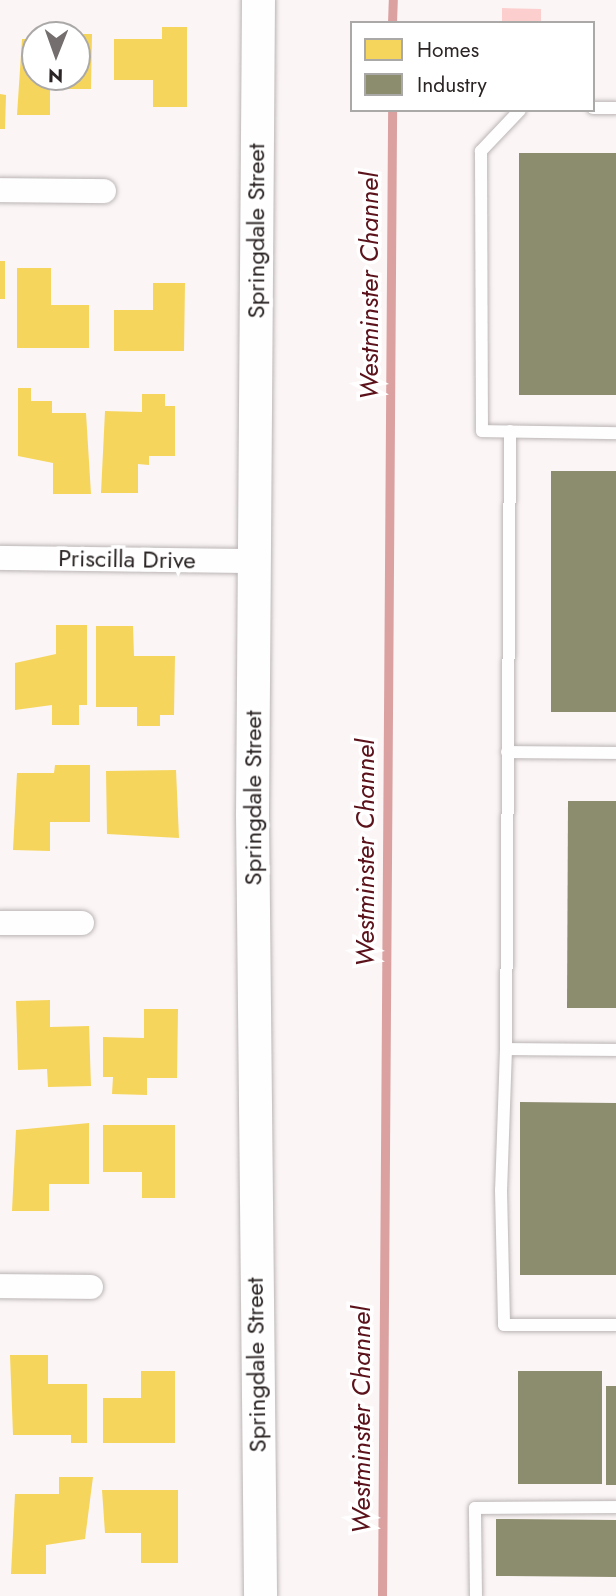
<!DOCTYPE html>
<style>
body{margin:0}
#map{position:relative;width:616px;height:1596px;overflow:hidden;background:#fbf5f5;font-family:Jost,sans-serif}
div>[style]{position:absolute}
.green>*{inset:0;background:#fccfce}
.homes>*{inset:0;background:#f6d55c}
.industry>*{inset:0;background:#8c8c6e}
.stream>*{height:9px;margin:-4.5px;padding:0 4.5px;transform-origin:4.5px;border-radius:4.5px;background:#dba1a1}
.roads{filter:drop-shadow(0 0 2px #bbb5b5) drop-shadow(0 0 2px #bbb5b5)}
.lane>*{height:12px;margin:-6px;padding:0 6px;transform-origin:6px;border-radius:6px;background:#fefefe}
.street>*{height:24px;margin:-12px;padding:0 12px;transform-origin:12px;border-radius:12px;background:#fefefe}
.secondary>*{height:33px;margin:-16.5px;padding:0 16.5px;transform-origin:16.5px;border-radius:16.5px;background:#fefefe}
span{translate:-50% -50%;white-space:nowrap;text-align:center;line-height:1.15;-webkit-text-stroke:7px #fff;paint-order:stroke}
.street-label{font-size:24px;color:#2c2525}
.water-label{font-size:26px;color:#5b121a;font-style:italic}
.legend{position:absolute;left:350px;top:21px;width:245px;height:91px;box-sizing:border-box;background:#fff;border:2px solid #aba8a8;margin:0;padding:9px 12px;list-style:none;font-size:21px;color:#2c2525}
.legend li{display:flex;align-items:center;gap:14px;height:35px}
.legend b{width:35px;border:2px solid #aba8a8}
.north{position:absolute;left:21px;top:21px;width:70px;height:70px;box-sizing:border-box;background:#fff;border:2px solid #aba8a8;border-radius:50%;rotate:181deg;font-size:19px;font-weight:700;line-height:28px;text-align:center;color:#2c2525}
.north::after{content:'';display:block;margin:auto;width:24px;height:32px;background:#746e6e;clip-path:polygon(50% 0,100% 100%,50% 72%,0 100%)}
</style>
<div id="map">
<div class="green">
<div style="clip-path:polygon(502px 8px,541px 9px,541px 22px,592px 23px,502px 23px)"></div>
</div>
<div class="homes">
<div style="clip-path:polygon(162px 27px,187px 27px,187px 107px,153px 107px,153px 80px,114px 80px,114px 39px,162px 39px)"></div>
<div style="clip-path:polygon(79px 34px,92px 34px,91px 89px,50px 89px,50px 115px,17px 115px,22px 39px,35px 39px,35px 77px,77px 77px)"></div>
<div style="clip-path:polygon(0 94px,6px 95px,5px 129px,0 129px)"></div>
<div style="clip-path:polygon(0 261px,5px 261px,5px 299px,0 299px)"></div>
<div style="clip-path:polygon(17px 268px,51px 268px,51px 305px,89px 305px,89px 348px,17px 348px)"></div>
<div style="clip-path:polygon(153px 283px,185px 283px,184px 351px,114px 351px,114px 310px,153px 310px)"></div>
<div style="clip-path:polygon(18px 388px,31px 388px,31px 401px,52px 401px,52px 413px,86px 413px,91px 494px,53px 494px,53px 463px,18px 456px)"></div>
<div style="clip-path:polygon(142px 394px,165px 394px,165px 406px,175px 406px,175px 456px,149px 456px,149px 465px,138px 464px,138px 493px,101px 493px,105px 411px,142px 412px)"></div>
<div style="clip-path:polygon(56px 625px,87px 625px,87px 705px,79px 705px,79px 725px,52px 725px,52px 705px,15px 710px,15px 663px,56px 654px)"></div>
<div style="clip-path:polygon(96px 626px,133px 626px,134px 656px,175px 656px,174px 715px,160px 715px,160px 726px,137px 726px,137px 707px,96px 707px)"></div>
<div style="clip-path:polygon(55px 765px,90px 765px,90px 822px,50px 822px,50px 851px,13px 850px,17px 773px,54px 773px)"></div>
<div style="clip-path:polygon(176px 770px,179px 838px,107px 834px,106px 771px)"></div>
<div style="clip-path:polygon(50px 1000px,50px 1027px,89px 1026px,91px 1086px,48px 1087px,47px 1069px,18px 1070px,16px 1001px)"></div>
<div style="clip-path:polygon(144px 1009px,178px 1009px,177px 1078px,147px 1078px,147px 1095px,112px 1094px,113px 1077px,103px 1077px,103px 1037px,144px 1038px)"></div>
<div style="clip-path:polygon(89px 1123px,89px 1184px,49px 1184px,49px 1211px,12px 1211px,16px 1130px)"></div>
<div style="clip-path:polygon(103px 1125px,175px 1125px,175px 1198px,142px 1198px,142px 1172px,103px 1172px)"></div>
<div style="clip-path:polygon(10px 1355px,48px 1355px,48px 1384px,87px 1384px,87px 1443px,71px 1443px,71px 1435px,13px 1435px)"></div>
<div style="clip-path:polygon(141px 1371px,175px 1371px,175px 1443px,103px 1443px,103px 1398px,141px 1398px)"></div>
<div style="clip-path:polygon(59px 1477px,93px 1477px,85px 1539px,46px 1545px,46px 1574px,11px 1574px,15px 1494px,59px 1494px)"></div>
<div style="clip-path:polygon(102px 1490px,178px 1490px,178px 1563px,141px 1563px,141px 1533px,105px 1533px)"></div>
</div>
<div class="industry">
<div style="clip-path:polygon(519px 153px,616px 153px,616px 395px,519px 395px)"></div>
<div style="clip-path:polygon(551px 471px,616px 471px,616px 712px,551px 712px)"></div>
<div style="clip-path:polygon(568px 801px,616px 801px,616px 1008px,567px 1008px)"></div>
<div style="clip-path:polygon(520px 1102px,616px 1103px,616px 1275px,520px 1275px)"></div>
<div style="clip-path:polygon(518px 1371px,602px 1371px,602px 1484px,518px 1484px)"></div>
<div style="clip-path:polygon(606px 1386px,616px 1386px,616px 1485px,606px 1485px)"></div>
<div style="clip-path:polygon(496px 1519px,616px 1520px,616px 1577px,496px 1576px)"></div>
</div>
<div class="stream">
<div style="left:392px;top:23px;width:23px;rotate:-88deg"></div>
<div style="left:382px;top:1596px;width:1486px;rotate:-89.61deg"></div>
</div>
<div class="roads">
<div class="lane">
<div style="left:593px;top:108px;width:23px"></div>
<div style="left:520px;top:110px;width:57px;rotate:133.6deg"></div>
<div style="left:481px;top:151px;width:280px;rotate:89.8deg"></div>
<div style="left:482px;top:431px;width:134px;rotate:0.9deg"></div>
<div style="left:507px;top:752px;width:109px;rotate:0.5deg"></div>
<div style="left:506px;top:1049px;width:618px;rotate:-89.63deg"></div>
<div style="left:616px;top:1050px;width:110px;rotate:-179.5deg"></div>
<div style="left:506px;top:1049px;width:141px;rotate:92deg"></div>
<div style="left:501px;top:1190px;width:135px;rotate:88.7deg"></div>
<div style="left:504px;top:1325px;width:112px"></div>
<div style="left:476px;top:1596px;width:88px;rotate:-90.7deg"></div>
<div style="left:475px;top:1508px;width:141px;rotate:-0.4deg"></div>
</div>
<div class="street">
<div style="left:0;top:190px;width:104px;rotate:0.6deg"></div>
<div style="left:0;top:558px;width:253px;rotate:0.7deg"></div>
<div style="left:0;top:923px;width:82px"></div>
<div style="left:0;top:1286px;width:91px;rotate:0.6deg"></div>
</div>
<div class="secondary">
<div style="left:258px;top:0;width:813px;rotate:90.42deg"></div>
<div style="left:252px;top:813px;width:783px;rotate:89.41deg"></div>
</div>
</div>
<div class="street-label">
<span style="left:256px;top:231px;rotate:-90deg">Springdale Street</span>
<span style="left:127px;top:559px;rotate:1deg">Priscilla Drive</span>
<span style="left:253px;top:798px;rotate:-90deg">Springdale Street</span>
<span style="left:256px;top:1365px;rotate:-91deg">Springdale Street</span>
</div>
<div class="water-label">
<span style="left:370px;top:286px;rotate:-90deg">Westminster Channel</span>
<span style="left:366px;top:853px;rotate:-90deg">Westminster Channel</span>
<span style="left:362px;top:1420px;rotate:-90deg">Westminster Channel</span>
</div>
<ul class="legend">
<li><b style="height:19px;background:#f6d55c"></b>Homes</li>
<li><b style="height:19px;background:#8c8c6e"></b>Industry</li>
</ul>
<div class="north">N</div>
</div>
